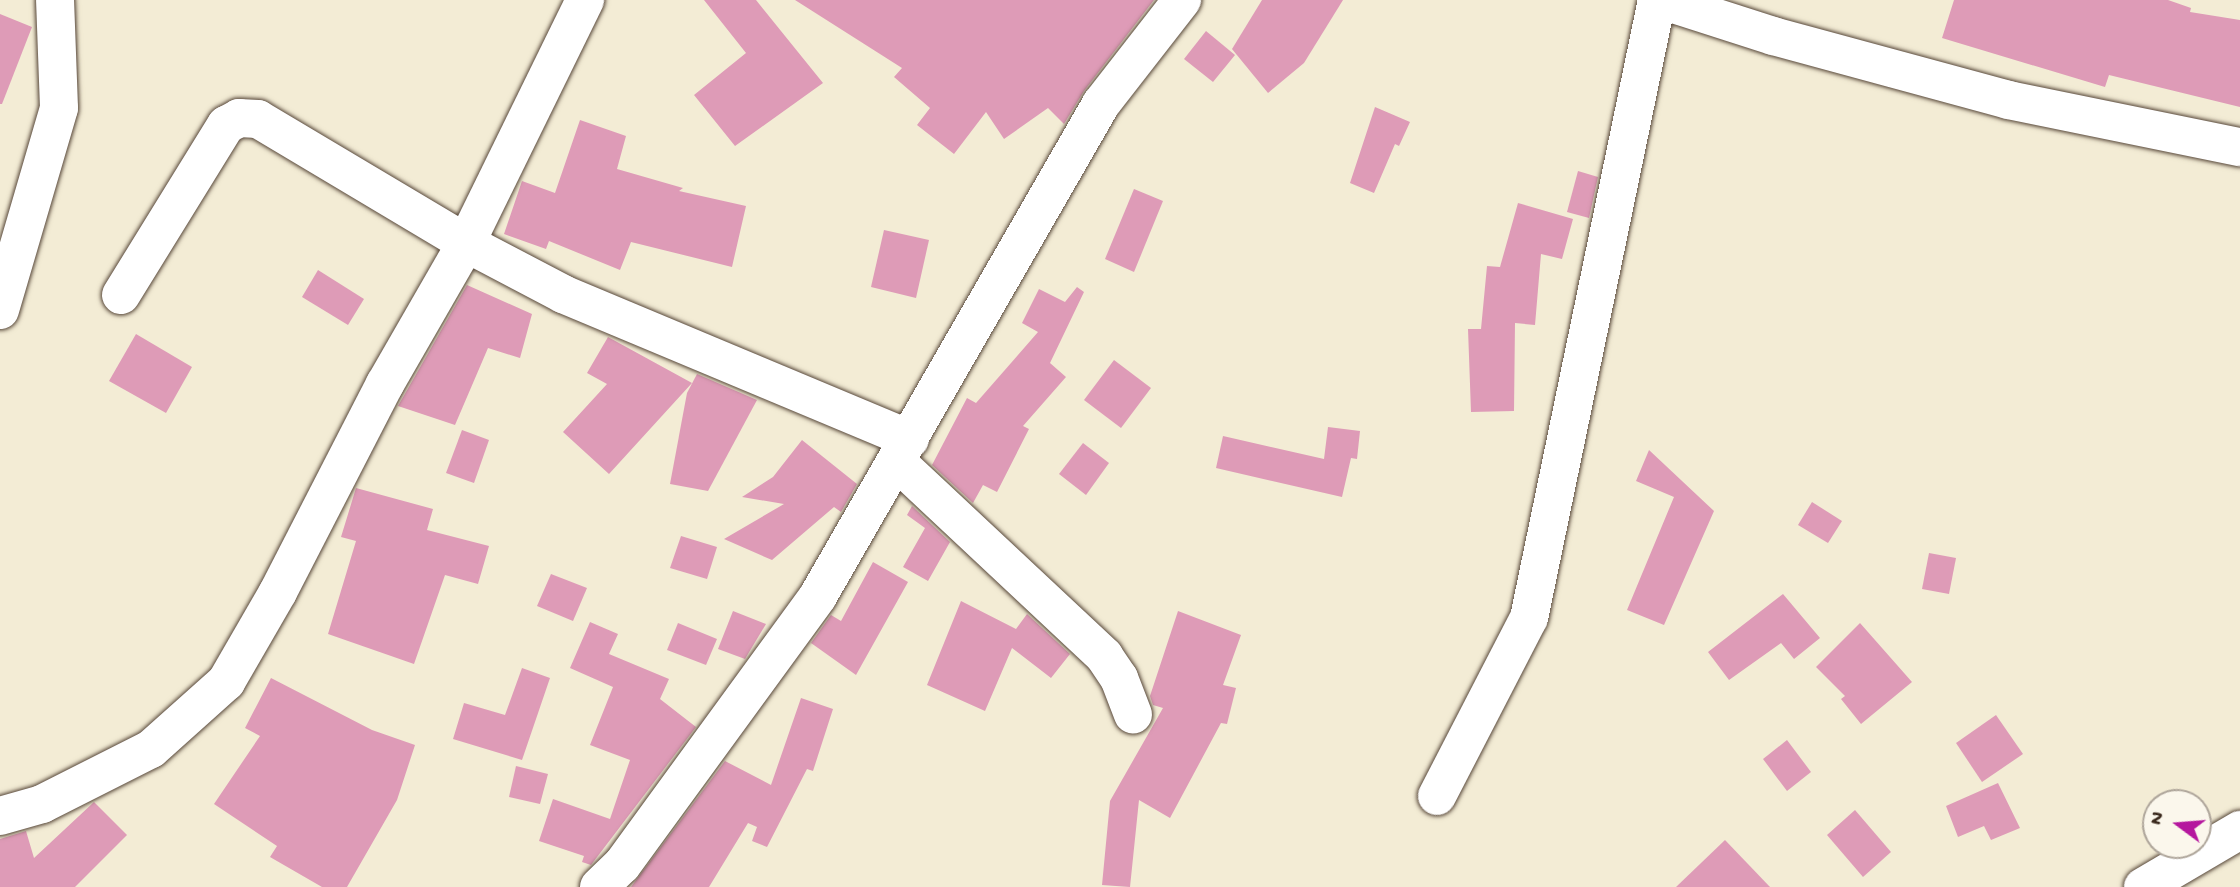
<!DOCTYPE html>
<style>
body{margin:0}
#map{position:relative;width:2240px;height:887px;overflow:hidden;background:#f3ecd5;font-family:"Gochi Hand",sans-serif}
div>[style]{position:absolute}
.building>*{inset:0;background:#de9bb7}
.roads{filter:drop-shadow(0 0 2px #574739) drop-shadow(0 0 2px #574739)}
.minor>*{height:38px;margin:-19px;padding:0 19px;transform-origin:19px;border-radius:19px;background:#fff}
span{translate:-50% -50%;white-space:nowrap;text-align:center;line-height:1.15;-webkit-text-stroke:7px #fbf7ec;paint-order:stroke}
.north{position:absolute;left:2142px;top:789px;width:70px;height:70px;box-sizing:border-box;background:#fbf7ec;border:2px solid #aea59a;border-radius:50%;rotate:286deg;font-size:19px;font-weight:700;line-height:28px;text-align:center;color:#3b2a1e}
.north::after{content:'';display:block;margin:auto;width:24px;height:32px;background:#b5179e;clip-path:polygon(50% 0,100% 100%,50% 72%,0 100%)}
</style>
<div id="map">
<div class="building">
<div style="clip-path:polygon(704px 0,756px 0,823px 83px,735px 146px,694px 95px,746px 53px)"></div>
<div style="clip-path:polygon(795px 0,1154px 0,1084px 91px,1064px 124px,1048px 108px,1004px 139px,986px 112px,954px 154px,917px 125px,930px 108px,894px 77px,902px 68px)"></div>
<div style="clip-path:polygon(1262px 0,1343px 0,1304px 63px,1268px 93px,1232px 49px)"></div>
<div style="clip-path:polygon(1954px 0,2168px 0,2191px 8px,2190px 12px,2240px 20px,2240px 107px,2109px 75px,2105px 87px,1942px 38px)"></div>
<div style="clip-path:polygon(0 14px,32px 27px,2px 104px,0 104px)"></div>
<div style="clip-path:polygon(1206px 31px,1235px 55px,1213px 82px,1184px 59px)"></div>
<div style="clip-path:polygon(1375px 107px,1410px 122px,1399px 146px,1395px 144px,1374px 193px,1350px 183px)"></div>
<div style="clip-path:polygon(580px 120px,626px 136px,617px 169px,683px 188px,679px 191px,746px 206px,732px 267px,631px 242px,620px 270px,549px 241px,546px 249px,504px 234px,522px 181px,555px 193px)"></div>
<div style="clip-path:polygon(1578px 171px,1598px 177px,1589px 218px,1567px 212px)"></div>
<div style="clip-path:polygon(1134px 189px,1163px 201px,1134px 272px,1105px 259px)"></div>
<div style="clip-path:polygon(1518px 203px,1573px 219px,1562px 259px,1541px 254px,1535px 325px,1515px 323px,1514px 411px,1471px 412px,1468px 329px,1481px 329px,1487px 266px,1500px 267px)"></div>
<div style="clip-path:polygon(884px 230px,929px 240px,916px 298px,871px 287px)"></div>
<div style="clip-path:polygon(318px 270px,364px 299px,348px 325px,302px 297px)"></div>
<div style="clip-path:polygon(467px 285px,532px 314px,520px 358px,488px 348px,455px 425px,398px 406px)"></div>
<div style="clip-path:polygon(1077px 287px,1084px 292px,1050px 363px,1066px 377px,1023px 426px,1029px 429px,997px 492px,983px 485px,973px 503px,932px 465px,967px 398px,976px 403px,1038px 332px,1022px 323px,1039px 289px,1065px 302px)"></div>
<div style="clip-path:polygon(136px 334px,192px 367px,166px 413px,109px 381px)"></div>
<div style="clip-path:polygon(608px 337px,692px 383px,609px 474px,563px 432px,607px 384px,587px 373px)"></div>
<div style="clip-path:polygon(1114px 360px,1151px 388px,1121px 428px,1084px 400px)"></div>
<div style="clip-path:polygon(697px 374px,757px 400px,708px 491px,670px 484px,687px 393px)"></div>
<div style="clip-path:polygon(1328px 427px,1360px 431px,1357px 459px,1351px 458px,1342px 497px,1216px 468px,1223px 436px,1324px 459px)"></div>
<div style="clip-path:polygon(462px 430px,489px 440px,474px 483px,446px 473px)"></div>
<div style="clip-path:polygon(802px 440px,857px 484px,841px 512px,834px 507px,772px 560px,724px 539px,784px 504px,742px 497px,773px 477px)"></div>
<div style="clip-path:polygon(1083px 443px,1109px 463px,1086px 495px,1059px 474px)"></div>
<div style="clip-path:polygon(1649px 450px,1714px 511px,1664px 625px,1627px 610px,1674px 497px,1636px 481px)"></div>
<div style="clip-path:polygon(356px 488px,433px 509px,427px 530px,489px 546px,478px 584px,445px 575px,414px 664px,328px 634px,356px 541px,341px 537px)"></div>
<div style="clip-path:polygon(1812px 502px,1842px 521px,1828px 543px,1798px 525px)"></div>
<div style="clip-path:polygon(912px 506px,950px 542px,928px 581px,903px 567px,925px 528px,907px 515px)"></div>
<div style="clip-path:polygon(681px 536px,717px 547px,707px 579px,670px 568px)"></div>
<div style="clip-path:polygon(1929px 553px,1956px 558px,1949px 594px,1922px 589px)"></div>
<div style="clip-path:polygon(873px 562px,908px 582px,856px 675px,811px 643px,831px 615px,841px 621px)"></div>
<div style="clip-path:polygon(551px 574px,587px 588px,573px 621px,537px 606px)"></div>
<div style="clip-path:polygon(1783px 594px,1820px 638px,1794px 659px,1781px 643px,1729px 680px,1708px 652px)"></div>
<div style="clip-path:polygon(961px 601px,1016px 629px,1027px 614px,1070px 654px,1051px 678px,1012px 648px,985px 711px,927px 685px)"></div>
<div style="clip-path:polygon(733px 611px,766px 624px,745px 659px,718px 649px)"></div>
<div style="clip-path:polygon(1178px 611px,1241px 635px,1223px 685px,1236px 688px,1227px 724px,1221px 723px,1170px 818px,1139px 800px,1130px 887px,1102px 885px,1110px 801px,1163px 708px,1153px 705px,1150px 696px)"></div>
<div style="clip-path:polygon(590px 622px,618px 634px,609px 654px,669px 679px,660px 699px,696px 727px,591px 865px,582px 862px,584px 856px,539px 841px,553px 799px,610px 819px,630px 760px,590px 745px,613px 687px,570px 668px)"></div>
<div style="clip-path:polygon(678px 623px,717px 639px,706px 665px,667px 650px)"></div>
<div style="clip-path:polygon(1860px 623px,1912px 682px,1861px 724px,1841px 699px,1845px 696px,1816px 667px)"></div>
<div style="clip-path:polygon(522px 668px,550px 678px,522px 760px,453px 739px,464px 703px,505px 715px)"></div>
<div style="clip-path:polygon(271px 678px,372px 730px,415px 745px,397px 800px,347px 887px,322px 887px,270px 857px,277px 846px,214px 804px,260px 736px,245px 728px)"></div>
<div style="clip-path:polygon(801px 698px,833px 709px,813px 771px,807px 769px,767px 847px,752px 841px,757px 827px,748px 823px,709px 887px,631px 887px,725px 761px,771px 785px)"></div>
<div style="clip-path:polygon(1996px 715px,2023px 754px,1982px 782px,1956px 743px)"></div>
<div style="clip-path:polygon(1787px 740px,1811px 772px,1787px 791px,1763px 759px)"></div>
<div style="clip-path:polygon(516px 766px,548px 774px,540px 804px,509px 797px)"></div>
<div style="clip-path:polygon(1998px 783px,2020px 828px,1991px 840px,1984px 826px,1958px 837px,1946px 806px)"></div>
<div style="clip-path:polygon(94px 802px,127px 835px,75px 887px,0 887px,0 839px,26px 831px,34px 858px)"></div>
<div style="clip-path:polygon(1855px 810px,1891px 852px,1863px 877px,1827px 835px)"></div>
<div style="clip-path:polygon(1725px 840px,1770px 887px,1676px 887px)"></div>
</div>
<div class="roads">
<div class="minor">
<div style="left:1661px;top:0;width:118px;rotate:17.8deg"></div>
<div style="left:1773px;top:36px;width:244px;rotate:15.2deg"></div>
<div style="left:2008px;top:100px;width:237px;rotate:11.5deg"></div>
<div style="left:121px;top:295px;width:200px;rotate:-58.3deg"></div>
<div style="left:226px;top:125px;width:15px;rotate:-28deg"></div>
<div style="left:239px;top:118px;width:19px;rotate:3deg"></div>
<div style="left:258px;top:119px;width:242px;rotate:30.8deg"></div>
<div style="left:466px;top:243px;width:110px;rotate:27.7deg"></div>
<div style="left:563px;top:294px;width:376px;rotate:22.7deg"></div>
<div style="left:0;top:310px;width:210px;rotate:-73.7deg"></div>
<div style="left:59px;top:108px;width:108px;rotate:-92.1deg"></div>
<div style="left:897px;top:462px;width:284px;rotate:43.1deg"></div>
<div style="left:1104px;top:656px;width:27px;rotate:56deg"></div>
<div style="left:1119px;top:678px;width:39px;rotate:69deg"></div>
<div style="left:1437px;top:796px;width:200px;rotate:-62.7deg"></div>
<div style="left:1529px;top:618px;width:631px;rotate:-78.3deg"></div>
<div style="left:0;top:816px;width:44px;rotate:-15.9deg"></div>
<div style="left:42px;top:804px;width:122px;rotate:-26.8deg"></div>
<div style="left:151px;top:749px;width:101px;rotate:-41.8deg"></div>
<div style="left:226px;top:682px;width:104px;rotate:-60deg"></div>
<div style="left:278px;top:592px;width:234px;rotate:-62.8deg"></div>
<div style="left:385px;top:384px;width:163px;rotate:-60.1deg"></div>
<div style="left:466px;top:243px;width:271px;rotate:-63.9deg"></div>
<div style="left:599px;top:887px;width:32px;rotate:-44deg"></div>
<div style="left:622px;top:865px;width:333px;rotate:-53.9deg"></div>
<div style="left:818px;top:596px;width:568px;rotate:-60.09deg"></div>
<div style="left:1101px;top:104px;width:132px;rotate:-52.1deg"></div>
<div style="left:2143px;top:887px;width:113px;rotate:-30.4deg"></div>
</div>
</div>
<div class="north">N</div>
</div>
